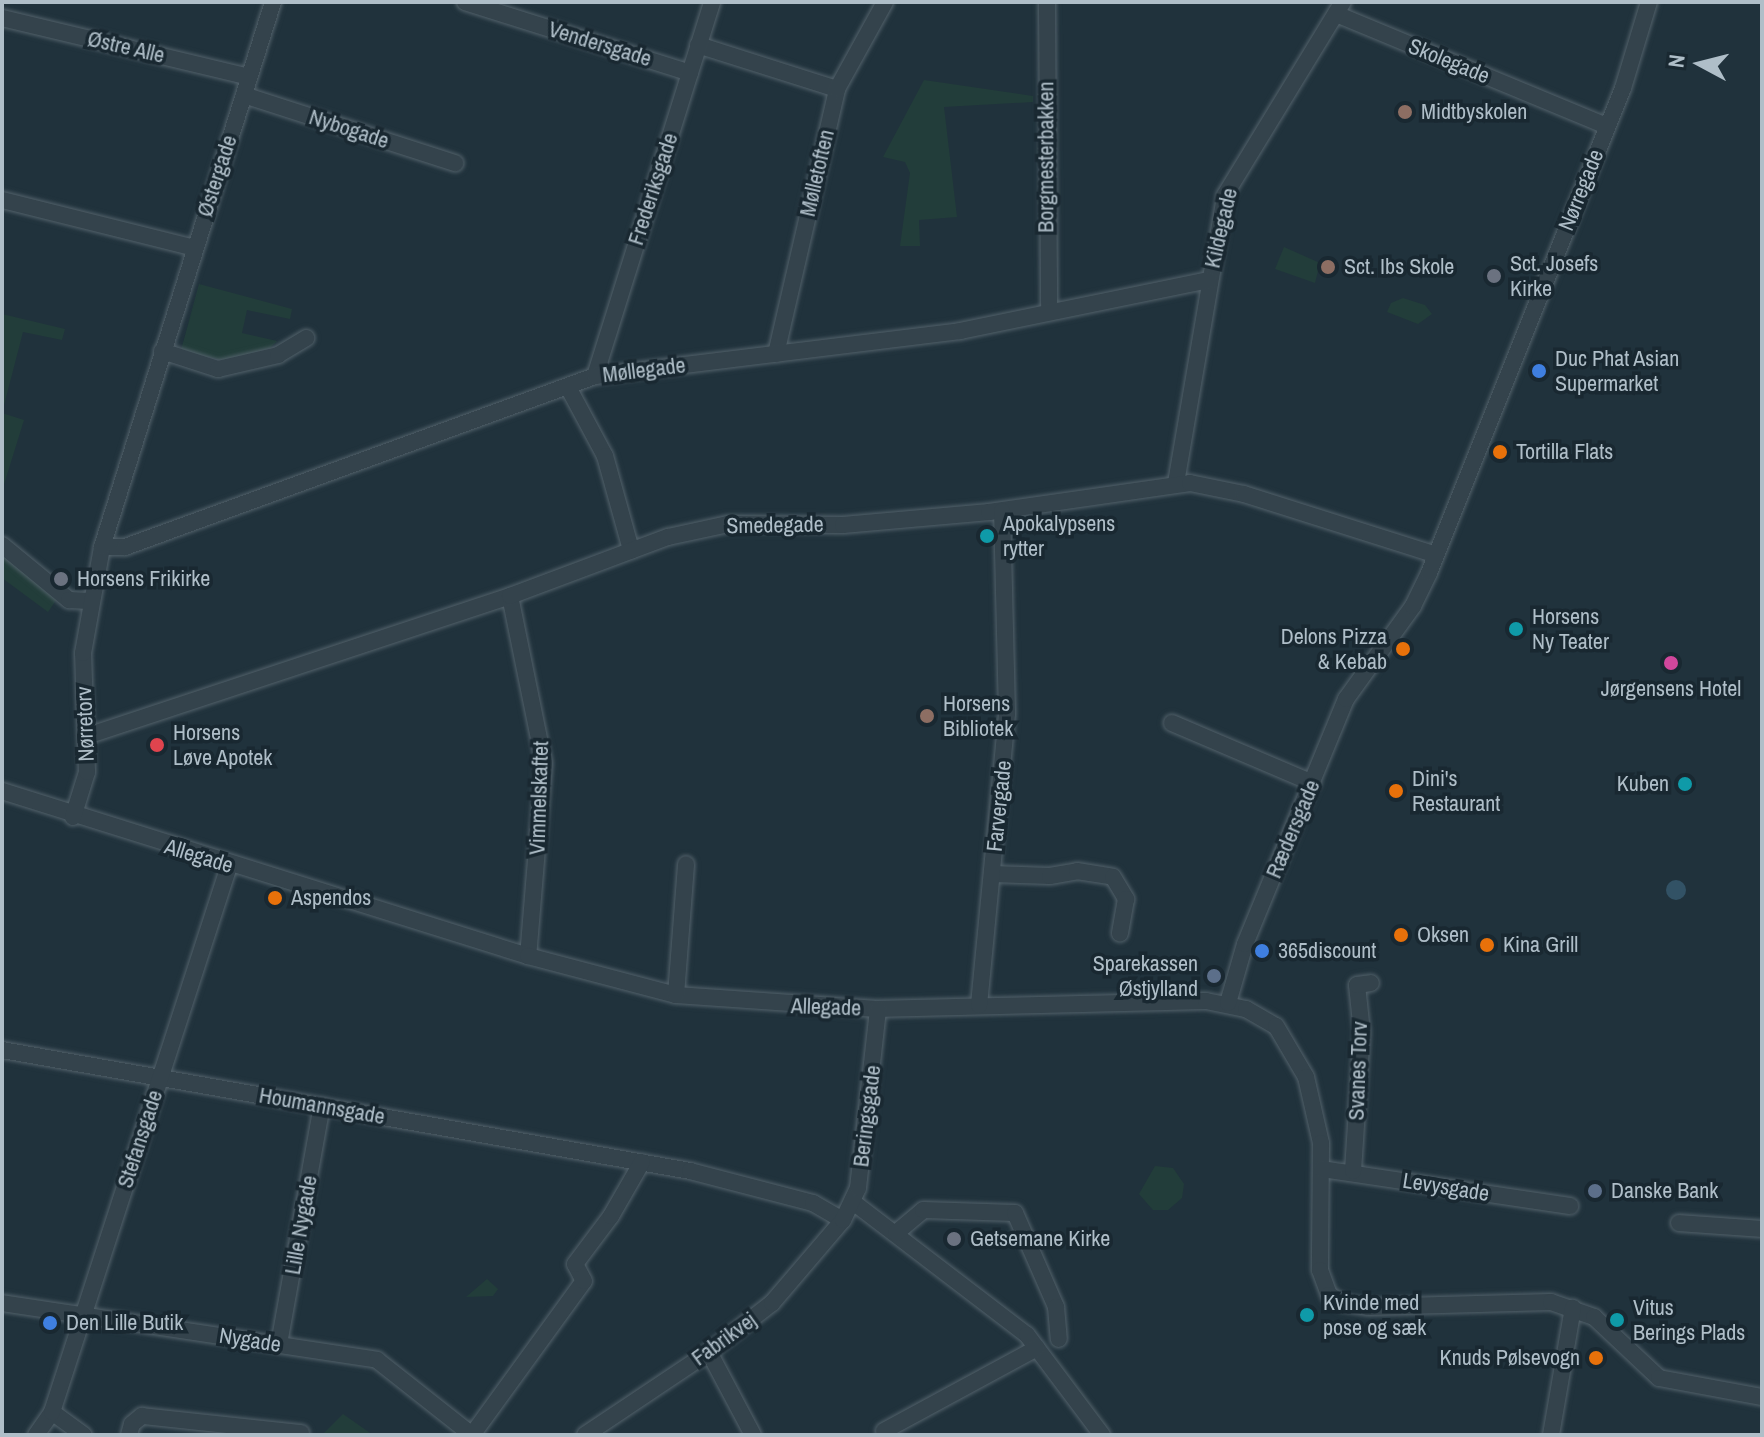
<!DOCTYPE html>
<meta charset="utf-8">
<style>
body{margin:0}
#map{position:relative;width:1764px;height:1437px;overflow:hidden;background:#20323c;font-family:"Archivo Narrow",sans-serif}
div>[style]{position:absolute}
.green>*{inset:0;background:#223d3a}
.water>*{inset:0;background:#325265}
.round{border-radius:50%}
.roads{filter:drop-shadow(0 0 2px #52616a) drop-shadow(0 0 2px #52616a)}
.minor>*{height:16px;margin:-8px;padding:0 8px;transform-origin:8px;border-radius:8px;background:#34434c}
.dots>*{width:22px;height:22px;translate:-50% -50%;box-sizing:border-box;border:4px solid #192831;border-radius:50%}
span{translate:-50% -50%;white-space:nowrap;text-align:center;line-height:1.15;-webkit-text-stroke:7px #192831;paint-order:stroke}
.street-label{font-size:22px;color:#afbec8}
.poi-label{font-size:22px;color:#afbec8}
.left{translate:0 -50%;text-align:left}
.right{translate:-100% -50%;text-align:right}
.frame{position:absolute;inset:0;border:4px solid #afbec8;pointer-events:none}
.north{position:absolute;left:1660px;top:24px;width:80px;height:80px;-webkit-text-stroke:6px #192831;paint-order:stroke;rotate:277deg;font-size:22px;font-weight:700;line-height:32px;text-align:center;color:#afbec8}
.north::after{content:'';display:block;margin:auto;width:28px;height:36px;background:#afbec8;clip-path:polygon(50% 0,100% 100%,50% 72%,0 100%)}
</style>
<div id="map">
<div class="green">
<div style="clip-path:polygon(924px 80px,1033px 96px,1033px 102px,944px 107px,957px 217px,919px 220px,920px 246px,900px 246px,910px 173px,905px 162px,883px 157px)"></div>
<div style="clip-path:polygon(1284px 247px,1320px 263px,1315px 283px,1275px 269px)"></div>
<div style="clip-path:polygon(199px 284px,292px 309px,290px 319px,247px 310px,242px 333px,277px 341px,270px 348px,225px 361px,181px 350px)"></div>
<div style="clip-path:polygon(1403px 298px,1425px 305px,1432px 314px,1418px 324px,1387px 312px,1391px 303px)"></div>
<div style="clip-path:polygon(2px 314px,65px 329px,62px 340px,23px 332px,2px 413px,24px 420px,2px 491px)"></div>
<div style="clip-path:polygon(2px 551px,59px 596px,48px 612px,2px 578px)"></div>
<div style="clip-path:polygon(1155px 1166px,1173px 1168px,1184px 1184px,1182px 1198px,1168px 1210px,1153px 1210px,1139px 1194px)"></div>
<div style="clip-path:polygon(487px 1279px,498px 1289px,493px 1296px,466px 1297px)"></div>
<div style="clip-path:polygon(343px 1414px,373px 1435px,322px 1435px)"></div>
</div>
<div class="water">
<div class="round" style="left:1666px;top:880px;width:20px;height:20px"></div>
</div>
<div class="roads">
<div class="minor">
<div style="left:465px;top:2px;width:236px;rotate:17.5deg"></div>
<div style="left:1047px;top:2px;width:309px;rotate:89.6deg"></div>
<div style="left:1336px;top:14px;width:293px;rotate:22.5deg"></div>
<div style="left:2px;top:18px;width:254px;rotate:13.4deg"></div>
<div style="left:698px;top:45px;width:146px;rotate:17.6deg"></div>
<div style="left:244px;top:95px;width:222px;rotate:17.9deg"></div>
<div style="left:2px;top:200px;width:198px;rotate:14deg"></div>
<div style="left:162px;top:351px;width:59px;rotate:17.8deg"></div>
<div style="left:218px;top:369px;width:62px;rotate:-13.1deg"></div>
<div style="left:278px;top:355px;width:33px;rotate:-31deg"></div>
<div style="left:776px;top:354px;width:272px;rotate:-77deg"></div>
<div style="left:837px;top:89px;width:99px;rotate:-61.1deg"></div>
<div style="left:595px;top:376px;width:392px;rotate:-72.6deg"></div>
<div style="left:568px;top:387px;width:78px;rotate:61.8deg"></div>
<div style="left:605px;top:456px;width:98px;rotate:74.5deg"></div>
<div style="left:1176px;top:483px;width:292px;rotate:-80.3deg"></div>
<div style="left:1225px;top:195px;width:226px;rotate:-58.6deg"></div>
<div style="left:2px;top:545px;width:87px;rotate:39.4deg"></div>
<div style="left:69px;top:600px;width:20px;rotate:3deg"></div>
<div style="left:102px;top:547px;width:23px"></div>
<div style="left:125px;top:547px;width:500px;rotate:-19.99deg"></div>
<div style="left:595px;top:376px;width:368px;rotate:-7deg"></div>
<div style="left:960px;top:331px;width:254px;rotate:-11.6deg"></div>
<div style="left:510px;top:596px;width:170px;rotate:78.5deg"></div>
<div style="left:544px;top:763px;width:194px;rotate:94.7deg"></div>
<div style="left:1172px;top:723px;width:153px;rotate:23.1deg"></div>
<div style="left:87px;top:736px;width:446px;rotate:-18.3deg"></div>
<div style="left:510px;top:596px;width:169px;rotate:-20.5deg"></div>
<div style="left:668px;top:537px;width:61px;rotate:-12.2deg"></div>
<div style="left:728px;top:524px;width:115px;rotate:0.5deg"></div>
<div style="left:843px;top:525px;width:147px;rotate:-5.1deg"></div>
<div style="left:989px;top:512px;width:203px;rotate:-8.2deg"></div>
<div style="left:1190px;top:483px;width:55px;rotate:11.5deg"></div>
<div style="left:1244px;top:494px;width:201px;rotate:17.6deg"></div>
<div style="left:2px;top:791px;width:551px;rotate:17.42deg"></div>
<div style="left:528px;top:956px;width:153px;rotate:14.8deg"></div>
<div style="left:676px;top:995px;width:198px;rotate:4deg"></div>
<div style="left:874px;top:1009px;width:332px;rotate:-1.4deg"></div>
<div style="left:1206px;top:1001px;width:41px;rotate:11.3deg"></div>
<div style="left:1246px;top:1009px;width:34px;rotate:30deg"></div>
<div style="left:1276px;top:1026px;width:59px;rotate:59.5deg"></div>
<div style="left:1306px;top:1077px;width:68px;rotate:77.2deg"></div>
<div style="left:1321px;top:1143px;width:127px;rotate:90.5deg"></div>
<div style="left:1320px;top:1270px;width:27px;rotate:70deg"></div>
<div style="left:1329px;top:1295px;width:16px;rotate:30deg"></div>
<div style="left:1343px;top:1303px;width:25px;rotate:9deg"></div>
<div style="left:1368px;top:1307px;width:183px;rotate:-1.6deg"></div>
<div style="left:1551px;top:1302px;width:46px;rotate:19.2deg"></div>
<div style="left:1594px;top:1317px;width:89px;rotate:43.2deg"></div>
<div style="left:1659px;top:1378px;width:105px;rotate:10.5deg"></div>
<div style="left:73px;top:817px;width:47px;rotate:-72.7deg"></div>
<div style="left:87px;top:772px;width:119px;rotate:-91.9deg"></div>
<div style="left:83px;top:653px;width:108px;rotate:-79.8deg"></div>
<div style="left:102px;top:547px;width:571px;rotate:-72.58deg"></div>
<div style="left:992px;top:874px;width:58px;rotate:2deg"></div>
<div style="left:1050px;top:876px;width:27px;rotate:-10deg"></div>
<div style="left:1077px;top:871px;width:36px;rotate:9deg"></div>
<div style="left:1113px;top:877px;width:26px;rotate:59deg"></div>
<div style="left:1126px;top:899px;width:35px;rotate:100deg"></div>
<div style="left:676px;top:995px;width:131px;rotate:-85.6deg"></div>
<div style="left:1228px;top:1003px;width:61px;rotate:-73.9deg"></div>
<div style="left:1245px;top:944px;width:265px;rotate:-67.6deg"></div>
<div style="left:1346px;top:699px;width:115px;rotate:-54.2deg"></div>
<div style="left:1413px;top:606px;width:37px;rotate:-64deg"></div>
<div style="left:1429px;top:573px;width:522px;rotate:-68.2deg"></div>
<div style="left:1623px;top:88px;width:90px;rotate:-73.2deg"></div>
<div style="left:979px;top:1005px;width:293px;rotate:-84.5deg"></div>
<div style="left:1007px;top:713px;width:202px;rotate:-91.4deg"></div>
<div style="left:2px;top:1050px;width:699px;rotate:9.97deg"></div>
<div style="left:690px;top:1171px;width:127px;rotate:14.6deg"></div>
<div style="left:813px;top:1203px;width:34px;rotate:30deg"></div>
<div style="left:1322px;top:1169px;width:251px;rotate:8.5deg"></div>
<div style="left:1353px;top:1171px;width:139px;rotate:-86.3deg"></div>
<div style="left:1362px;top:1032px;width:47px;rotate:-96.1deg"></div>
<div style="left:1357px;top:985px;width:14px;rotate:-8deg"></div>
<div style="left:853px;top:1202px;width:219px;rotate:37.4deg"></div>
<div style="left:1027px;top:1335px;width:125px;rotate:53.1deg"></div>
<div style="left:1679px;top:1223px;width:83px;rotate:4.1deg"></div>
<div style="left:896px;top:1233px;width:35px;rotate:-40deg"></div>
<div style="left:923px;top:1210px;width:92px;rotate:1.9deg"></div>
<div style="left:1015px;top:1213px;width:103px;rotate:66.4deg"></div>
<div style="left:1056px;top:1307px;width:32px;rotate:85deg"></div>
<div style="left:2px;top:1303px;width:379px;rotate:8.6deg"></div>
<div style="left:377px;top:1360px;width:121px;rotate:38.3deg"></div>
<div style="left:279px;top:1344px;width:242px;rotate:-79.8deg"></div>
<div style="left:709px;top:1352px;width:94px;rotate:62.1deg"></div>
<div style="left:52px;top:1412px;width:39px;rotate:36deg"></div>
<div style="left:884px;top:1431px;width:174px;rotate:-28.5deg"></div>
<div style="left:36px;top:1435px;width:28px;rotate:-55deg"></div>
<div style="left:52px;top:1412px;width:574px;rotate:-72.04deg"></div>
<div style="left:129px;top:1435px;width:11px;rotate:-75deg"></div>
<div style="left:132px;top:1424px;width:13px;rotate:-39deg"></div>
<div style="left:142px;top:1416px;width:160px;rotate:6.1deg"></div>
<div style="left:472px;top:1435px;width:190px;rotate:-54deg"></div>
<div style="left:584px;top:1281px;width:19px;rotate:-118deg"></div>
<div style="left:575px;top:1264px;width:60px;rotate:-53.1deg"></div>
<div style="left:611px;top:1216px;width:62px;rotate:-60.1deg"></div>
<div style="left:585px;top:1435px;width:149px;rotate:-33.8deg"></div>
<div style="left:709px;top:1352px;width:80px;rotate:-37.9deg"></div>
<div style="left:772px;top:1303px;width:109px;rotate:-49.5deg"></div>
<div style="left:843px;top:1220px;width:35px;rotate:-65deg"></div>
<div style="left:858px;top:1188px;width:180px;rotate:-83.6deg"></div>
<div style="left:1551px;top:1435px;width:129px;rotate:-80.2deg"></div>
</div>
</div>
<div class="dots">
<div style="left:1405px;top:112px;background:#8d6e63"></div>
<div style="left:1328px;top:267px;background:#8d6e63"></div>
<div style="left:1494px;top:276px;background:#6b7280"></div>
<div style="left:1539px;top:371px;background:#3f7fe0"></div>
<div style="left:1500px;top:452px;background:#e8710a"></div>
<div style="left:987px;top:536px;background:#0f9aa8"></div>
<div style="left:61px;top:579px;background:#6b7280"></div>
<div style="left:1516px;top:629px;background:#0f9aa8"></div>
<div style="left:1403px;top:649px;background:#e8710a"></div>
<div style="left:1671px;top:663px;background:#d1479c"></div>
<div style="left:927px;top:716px;background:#8d6e63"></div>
<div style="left:157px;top:745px;background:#e0444e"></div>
<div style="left:1685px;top:784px;background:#0f9aa8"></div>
<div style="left:1396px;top:791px;background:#e8710a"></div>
<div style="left:275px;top:898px;background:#e8710a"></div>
<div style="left:1401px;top:935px;background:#e8710a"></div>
<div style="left:1487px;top:945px;background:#e8710a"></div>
<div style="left:1262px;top:951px;background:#3f7fe0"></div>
<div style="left:1214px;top:976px;background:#5c6f8a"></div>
<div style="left:1595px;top:1191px;background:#5c6f8a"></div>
<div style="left:954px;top:1239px;background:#6b7280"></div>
<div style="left:1307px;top:1315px;background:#0f9aa8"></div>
<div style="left:1617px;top:1320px;background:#0f9aa8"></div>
<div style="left:50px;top:1323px;background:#3f7fe0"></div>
<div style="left:1596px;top:1358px;background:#e8710a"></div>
</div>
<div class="street-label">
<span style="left:600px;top:44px;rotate:17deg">Vendersgade</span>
<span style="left:126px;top:47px;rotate:13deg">Østre Alle</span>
<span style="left:1449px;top:61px;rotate:22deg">Skolegade</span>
<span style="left:349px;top:129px;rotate:18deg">Nybogade</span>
<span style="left:1046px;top:157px;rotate:-90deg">Borgmesterbakken</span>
<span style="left:817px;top:173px;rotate:-77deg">Mølletoften</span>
<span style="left:217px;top:176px;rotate:-72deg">Østergade</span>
<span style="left:653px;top:189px;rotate:-72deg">Frederiksgade</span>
<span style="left:1581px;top:190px;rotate:-68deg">Nørregade</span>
<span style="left:1221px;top:228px;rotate:-77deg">Kildegade</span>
<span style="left:644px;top:370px;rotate:-7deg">Møllegade</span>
<span style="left:775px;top:525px;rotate:-1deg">Smedegade</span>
<span style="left:85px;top:724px;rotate:-92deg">Nørretorv</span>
<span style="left:539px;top:798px;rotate:-88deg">Vimmelskaftet</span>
<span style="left:999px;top:806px;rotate:-84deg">Farvergade</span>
<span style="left:1293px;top:829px;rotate:-67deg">Rædersgade</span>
<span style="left:199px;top:856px;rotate:17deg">Allegade</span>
<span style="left:826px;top:1007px;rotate:2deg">Allegade</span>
<span style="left:1358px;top:1071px;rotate:-88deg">Svanes Torv</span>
<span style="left:322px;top:1106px;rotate:10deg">Houmannsgade</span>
<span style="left:867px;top:1116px;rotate:-83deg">Beringsgade</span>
<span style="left:140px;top:1139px;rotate:-72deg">Stefansgade</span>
<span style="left:1446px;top:1187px;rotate:9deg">Levysgade</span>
<span style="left:301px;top:1225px;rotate:-80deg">Lille Nygade</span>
<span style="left:724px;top:1339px;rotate:-36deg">Fabrikvej</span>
<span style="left:250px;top:1340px;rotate:9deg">Nygade</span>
</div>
<div class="poi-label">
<span class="left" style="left:1421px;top:112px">Midtbyskolen</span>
<span class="left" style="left:1510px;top:276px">Sct. Josefs<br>Kirke</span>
<span class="left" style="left:1344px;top:267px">Sct. Ibs Skole</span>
<span class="left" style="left:1555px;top:371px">Duc Phat Asian<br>Supermarket</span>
<span class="left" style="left:1516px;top:452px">Tortilla Flats</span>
<span class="left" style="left:1003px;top:536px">Apokalypsens<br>rytter</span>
<span class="left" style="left:77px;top:579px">Horsens Frikirke</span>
<span class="left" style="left:1532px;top:629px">Horsens<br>Ny Teater</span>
<span class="right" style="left:1387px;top:649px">Delons Pizza<br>&amp; Kebab</span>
<span style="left:1671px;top:689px">Jørgensens Hotel</span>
<span class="left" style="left:943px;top:716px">Horsens<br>Bibliotek</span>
<span class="left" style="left:173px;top:745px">Horsens<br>Løve Apotek</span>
<span class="left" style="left:1412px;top:791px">Dini's<br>Restaurant</span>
<span class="right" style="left:1669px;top:784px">Kuben</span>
<span class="left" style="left:291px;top:898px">Aspendos</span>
<span class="left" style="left:1417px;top:935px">Oksen</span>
<span class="left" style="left:1503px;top:945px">Kina Grill</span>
<span class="left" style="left:1278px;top:951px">365discount</span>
<span class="right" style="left:1198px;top:976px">Sparekassen<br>Østjylland</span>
<span class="left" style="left:1611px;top:1191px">Danske Bank</span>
<span class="left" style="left:970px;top:1239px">Getsemane Kirke</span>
<span class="left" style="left:1323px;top:1315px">Kvinde med<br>pose og sæk</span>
<span class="left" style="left:1633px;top:1320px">Vitus<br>Berings Plads</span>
<span class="left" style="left:66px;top:1323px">Den Lille Butik</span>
<span class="right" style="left:1580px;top:1358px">Knuds Pølsevogn</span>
</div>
<div class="frame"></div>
<div class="north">N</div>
</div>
